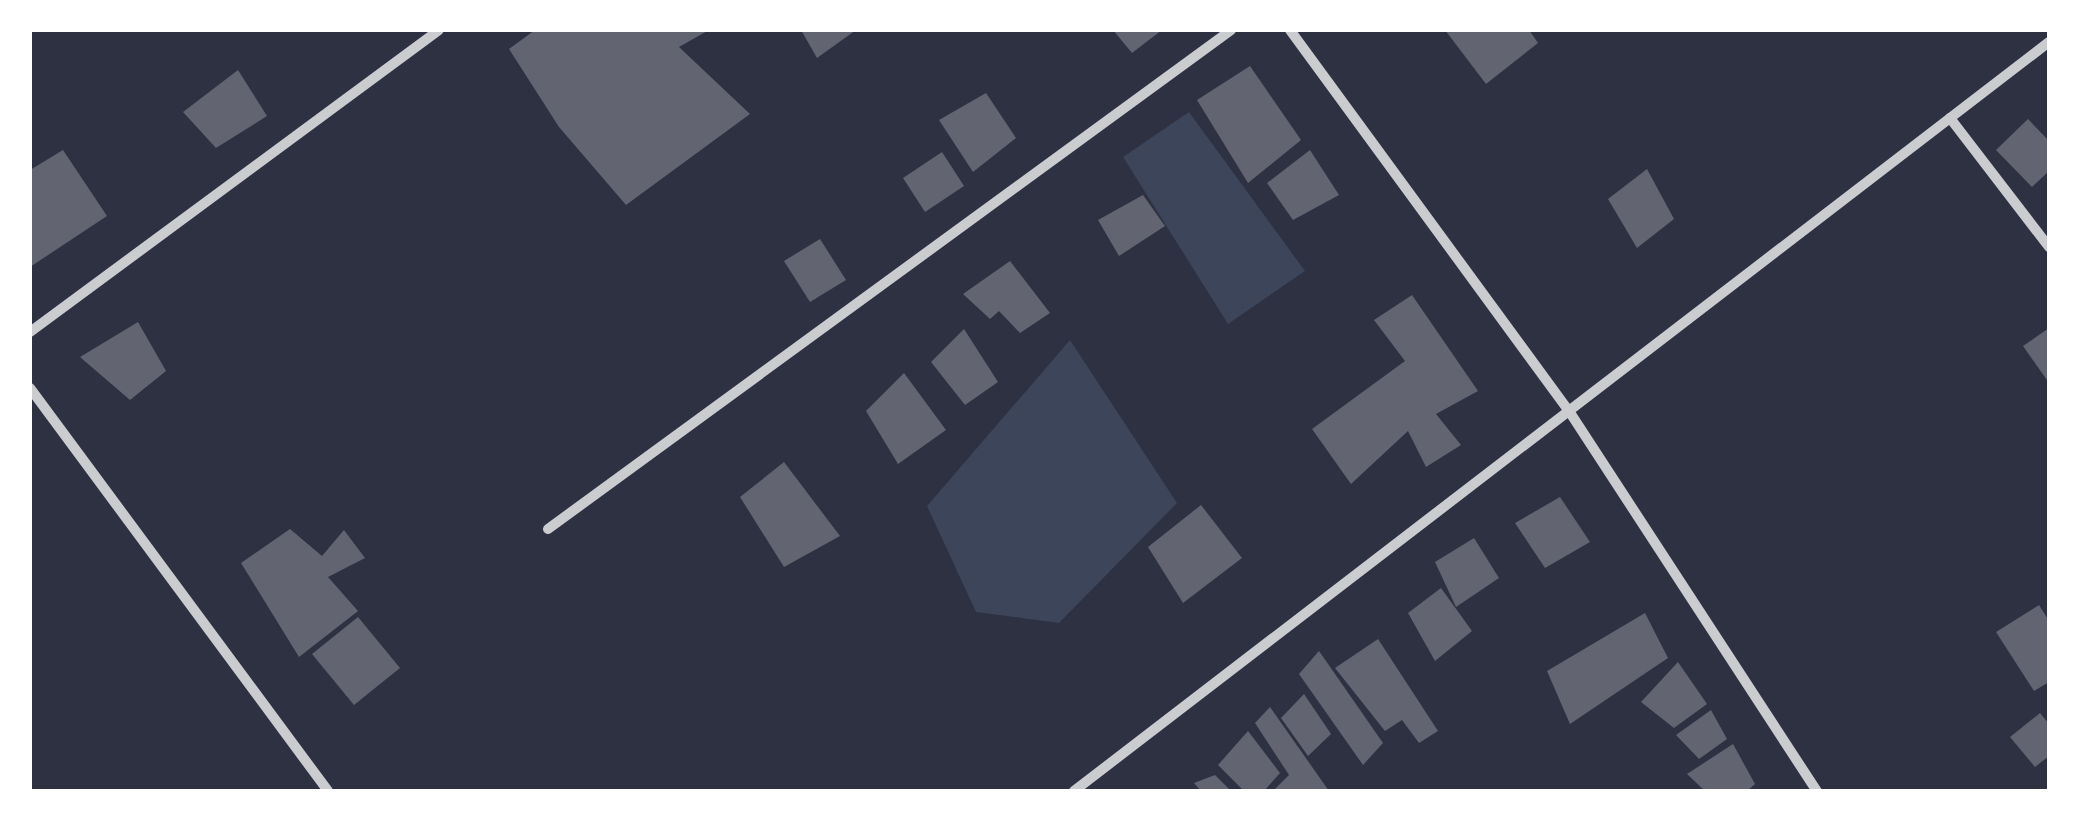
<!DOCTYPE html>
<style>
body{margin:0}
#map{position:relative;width:2079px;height:821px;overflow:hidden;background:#2d3142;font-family:Overpass,sans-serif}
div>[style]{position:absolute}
.green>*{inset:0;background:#3c4559}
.building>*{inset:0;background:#626471}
.minor>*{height:10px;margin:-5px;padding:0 5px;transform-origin:5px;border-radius:5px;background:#caccd0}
span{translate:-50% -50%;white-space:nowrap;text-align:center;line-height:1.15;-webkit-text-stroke:8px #fff;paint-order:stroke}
.frame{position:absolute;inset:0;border:32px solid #fff;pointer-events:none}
</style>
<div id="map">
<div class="green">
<div style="clip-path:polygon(1189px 112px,1305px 271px,1228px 324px,1123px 157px)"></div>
<div style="clip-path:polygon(1070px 340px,1177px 503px,1059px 623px,976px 612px,927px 506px)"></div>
</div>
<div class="building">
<div style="clip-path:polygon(535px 30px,709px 30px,679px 47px,750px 114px,626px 205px,559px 127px,509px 49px)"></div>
<div style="clip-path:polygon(801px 30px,856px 30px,817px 58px)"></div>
<div style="clip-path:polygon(1113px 30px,1162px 30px,1132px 53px)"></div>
<div style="clip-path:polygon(1445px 30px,1529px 30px,1538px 43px,1486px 84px)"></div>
<div style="clip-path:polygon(1250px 66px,1301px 140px,1248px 183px,1197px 100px)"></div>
<div style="clip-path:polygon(238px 70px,267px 116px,216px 148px,183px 112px)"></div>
<div style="clip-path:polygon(986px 93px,1016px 138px,973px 172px,939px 120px)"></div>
<div style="clip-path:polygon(2028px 119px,2049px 141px,2049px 171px,2032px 187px,1996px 150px)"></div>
<div style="clip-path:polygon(63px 150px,107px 216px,30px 267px,30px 170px)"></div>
<div style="clip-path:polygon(1310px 150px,1339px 195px,1293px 220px,1267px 183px)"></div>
<div style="clip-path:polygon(942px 152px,964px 186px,925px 212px,903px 178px)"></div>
<div style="clip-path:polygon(1647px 169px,1674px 219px,1637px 248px,1608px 199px)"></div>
<div style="clip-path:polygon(1143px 195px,1165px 226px,1119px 256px,1098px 220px)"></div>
<div style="clip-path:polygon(820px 239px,846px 280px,810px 302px,784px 261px)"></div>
<div style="clip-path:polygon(1010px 261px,1050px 313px,1020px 333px,999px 311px,990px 319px,963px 294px)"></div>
<div style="clip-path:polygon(1412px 295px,1478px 391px,1436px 414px,1461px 445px,1426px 467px,1408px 431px,1351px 484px,1312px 429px,1405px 361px,1374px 320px)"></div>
<div style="clip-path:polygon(138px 322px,166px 371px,130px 400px,80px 357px)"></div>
<div style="clip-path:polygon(2049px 328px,2049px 383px,2023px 346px)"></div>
<div style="clip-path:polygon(964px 329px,998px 382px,965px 405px,931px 362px)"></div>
<div style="clip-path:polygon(904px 373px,946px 430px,898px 464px,866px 411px)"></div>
<div style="clip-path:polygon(784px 462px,840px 536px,784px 567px,740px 497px)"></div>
<div style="clip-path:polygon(1560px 497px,1590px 542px,1545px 568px,1515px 523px)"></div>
<div style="clip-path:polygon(1201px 505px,1242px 558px,1183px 603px,1148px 547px)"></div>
<div style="clip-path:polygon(290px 529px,322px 556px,344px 530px,365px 558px,328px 577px,358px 611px,299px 657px,241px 563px)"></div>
<div style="clip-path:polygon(1474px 538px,1499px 578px,1456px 607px,1435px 562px)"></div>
<div style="clip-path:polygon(1441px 588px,1472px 631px,1435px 661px,1408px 613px)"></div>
<div style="clip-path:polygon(2039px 605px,2049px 621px,2049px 682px,2034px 691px,1996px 632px)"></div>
<div style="clip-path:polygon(1645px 613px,1668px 658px,1570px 724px,1547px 671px)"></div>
<div style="clip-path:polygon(358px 617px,400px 668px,354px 705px,312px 654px)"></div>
<div style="clip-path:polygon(1378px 639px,1438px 731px,1419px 743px,1402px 720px,1385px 731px,1335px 668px)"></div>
<div style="clip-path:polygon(1319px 651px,1383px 743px,1363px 765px,1299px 674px)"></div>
<div style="clip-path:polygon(1678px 662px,1707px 704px,1674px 728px,1641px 702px)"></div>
<div style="clip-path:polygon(1304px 694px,1331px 734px,1308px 756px,1281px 718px)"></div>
<div style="clip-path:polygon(1270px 707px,1329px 791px,1273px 791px,1289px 775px,1255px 723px)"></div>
<div style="clip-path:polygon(1711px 710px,1727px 739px,1699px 759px,1676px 735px)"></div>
<div style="clip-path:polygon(2040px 713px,2049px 724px,2049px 756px,2035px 767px,2010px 737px)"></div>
<div style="clip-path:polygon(1248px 731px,1280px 773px,1264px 791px,1244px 791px,1218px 765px)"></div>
<div style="clip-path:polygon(1733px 744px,1755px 784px,1747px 791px,1705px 791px,1687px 774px)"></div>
<div style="clip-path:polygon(1215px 775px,1231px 791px,1201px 791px,1194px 783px)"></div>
</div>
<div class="minor">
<div style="left:1290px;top:30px;width:472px;rotate:53.8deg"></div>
<div style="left:1569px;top:411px;width:454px;rotate:56.9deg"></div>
<div style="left:1950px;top:118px;width:163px;rotate:52.5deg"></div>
<div style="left:30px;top:332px;width:508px;rotate:-36.44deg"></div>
<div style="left:30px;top:388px;width:501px;rotate:53.52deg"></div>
<div style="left:548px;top:529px;width:846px;rotate:-36.15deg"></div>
<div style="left:1074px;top:791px;width:1229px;rotate:-37.53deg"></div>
</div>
<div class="frame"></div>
</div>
